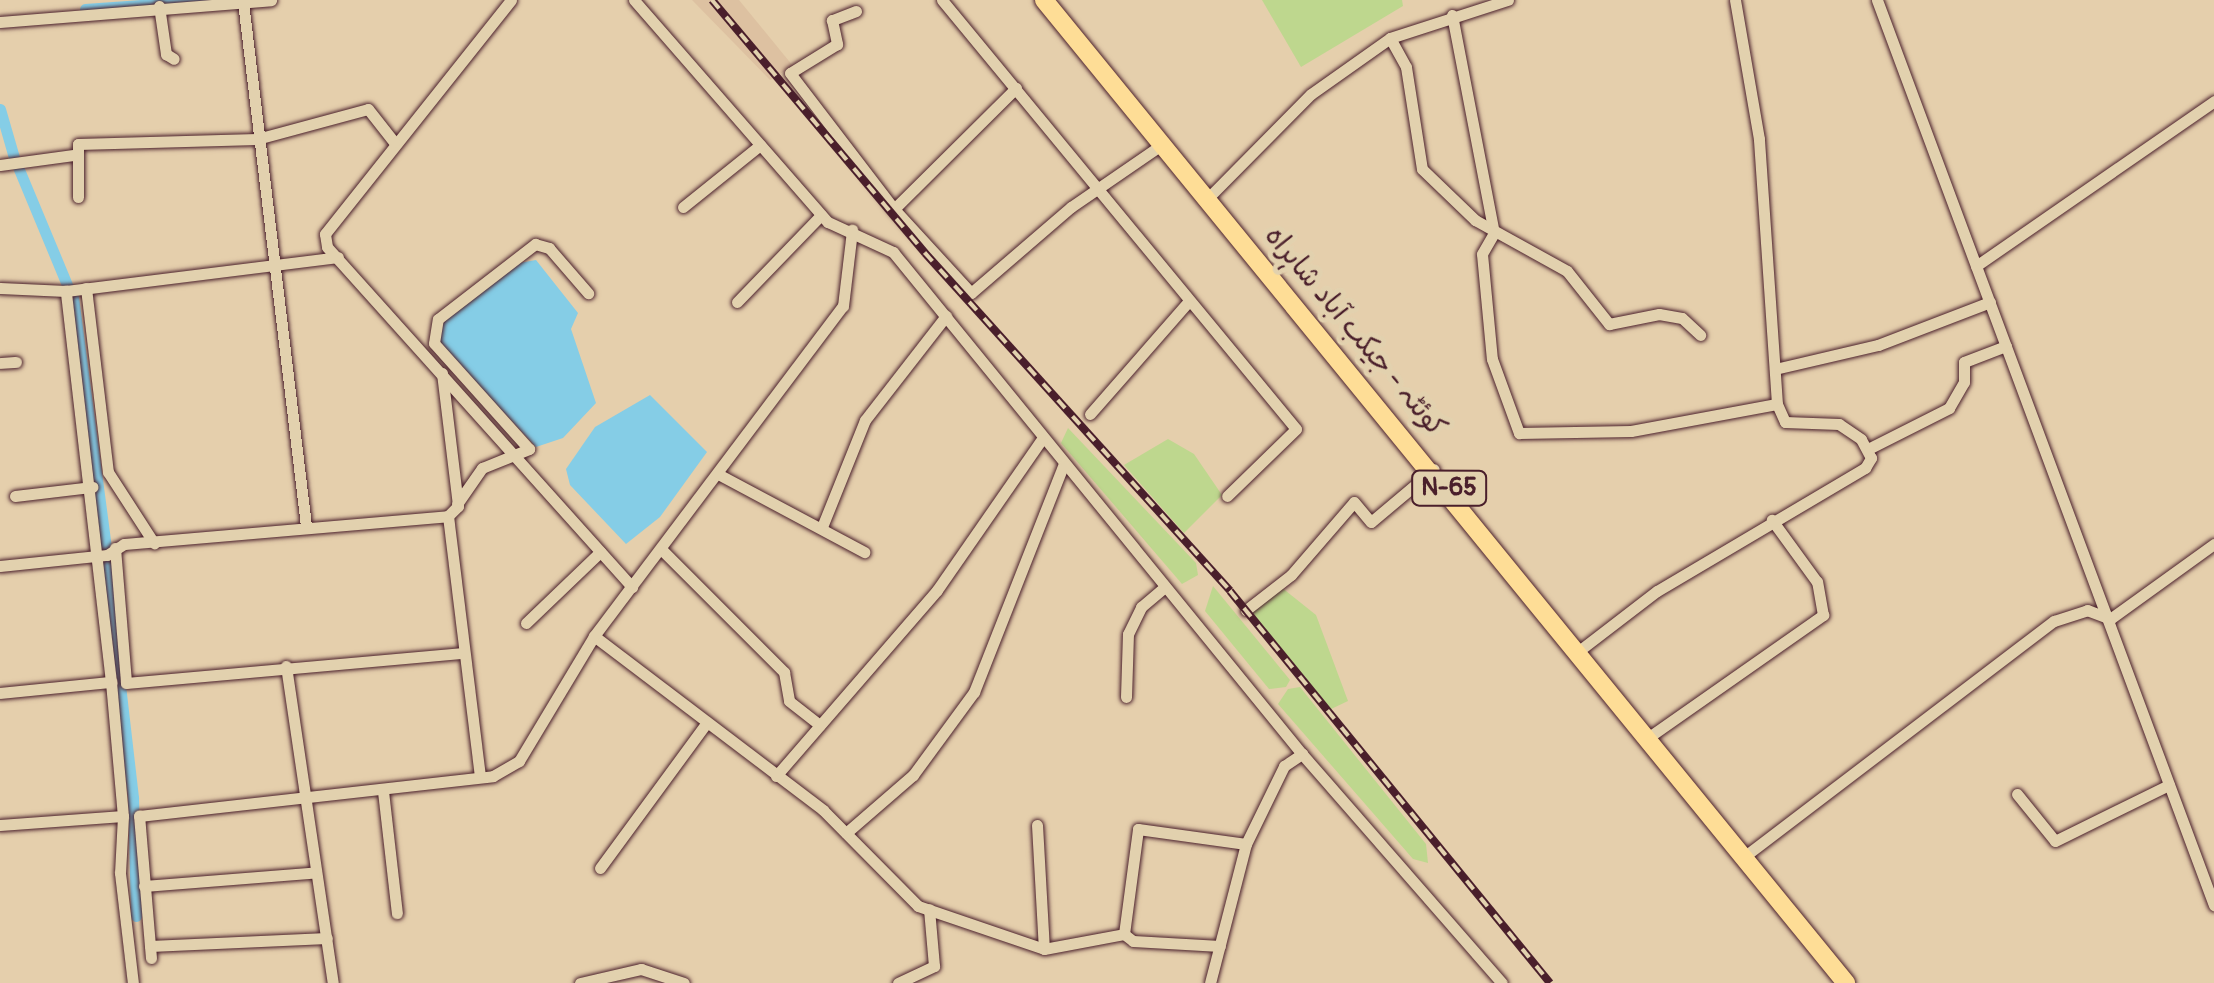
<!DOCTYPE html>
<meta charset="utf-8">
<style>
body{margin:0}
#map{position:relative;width:2214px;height:983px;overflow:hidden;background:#e5cfac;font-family:Pangolin,"Playpen Sans Arabic",sans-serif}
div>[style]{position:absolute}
.built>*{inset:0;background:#ddc1a1}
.green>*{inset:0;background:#bed78e}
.water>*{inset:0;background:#85cde6}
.canal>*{height:11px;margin:-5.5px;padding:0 5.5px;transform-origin:5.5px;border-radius:5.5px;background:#85cde6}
.roads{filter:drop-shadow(0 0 2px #4a1f2b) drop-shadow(0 0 2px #4a1f2b)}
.minor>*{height:11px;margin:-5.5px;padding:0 5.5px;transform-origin:5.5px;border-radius:5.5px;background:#e2d1ae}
.highway>*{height:18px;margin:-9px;padding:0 9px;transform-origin:9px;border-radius:9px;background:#fedd96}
.rail>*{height:8px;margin-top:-4px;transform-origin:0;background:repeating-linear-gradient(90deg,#e2d1ae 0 11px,#4a1f2b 0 22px);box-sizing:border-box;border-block:2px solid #4a1f2b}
span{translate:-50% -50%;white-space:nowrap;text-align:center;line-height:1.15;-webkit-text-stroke:10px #e2d1ae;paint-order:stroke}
.shield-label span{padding:2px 8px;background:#e2d1ae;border:2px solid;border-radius:8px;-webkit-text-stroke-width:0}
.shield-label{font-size:25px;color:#4a1f2b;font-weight:700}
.street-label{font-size:28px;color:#4a1f2b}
</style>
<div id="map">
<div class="built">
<div style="clip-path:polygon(692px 0,739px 0,793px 66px,770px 80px)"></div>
</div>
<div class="green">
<div style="clip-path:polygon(1262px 0,1402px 0,1403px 6px,1301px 67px)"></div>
<div style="clip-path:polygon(1068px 428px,1196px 563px,1198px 575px,1182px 584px,1061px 443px)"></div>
<div style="clip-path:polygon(1168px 439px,1194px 454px,1222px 495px,1184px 533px,1124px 465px)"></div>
<div style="clip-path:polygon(1213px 586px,1290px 680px,1286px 687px,1269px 689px,1205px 611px)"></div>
<div style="clip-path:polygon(1281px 587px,1316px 615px,1348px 701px,1329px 710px,1250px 612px)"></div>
<div style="clip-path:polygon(1300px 687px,1426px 844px,1428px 863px,1413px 859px,1278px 704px,1288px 689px)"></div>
</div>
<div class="water">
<div style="clip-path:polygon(536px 260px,578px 313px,571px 329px,596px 403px,563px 438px,536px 447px,437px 341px,441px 324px,519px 263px)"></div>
<div style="clip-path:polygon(650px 395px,707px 452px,660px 517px,626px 544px,570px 485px,566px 469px,595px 427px)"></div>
</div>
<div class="canal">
<div style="left:85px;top:9px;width:126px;rotate:-4.1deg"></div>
<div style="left:0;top:109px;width:54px;rotate:73.9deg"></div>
<div style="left:18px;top:167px;width:130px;rotate:67.4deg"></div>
<div style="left:73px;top:297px;width:251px;rotate:82.5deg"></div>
<div style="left:106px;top:564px;width:236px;rotate:83.4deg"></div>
<div style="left:133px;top:798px;width:118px;rotate:88.5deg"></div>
</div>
<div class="roads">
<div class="minor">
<div style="left:511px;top:0;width:299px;rotate:128.5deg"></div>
<div style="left:325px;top:234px;width:13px;rotate:81deg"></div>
<div style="left:327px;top:247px;width:457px;rotate:48.1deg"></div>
<div style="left:634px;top:0;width:295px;rotate:48.9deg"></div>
<div style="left:828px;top:222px;width:72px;rotate:24.8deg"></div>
<div style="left:893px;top:252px;width:648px;rotate:50.83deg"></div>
<div style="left:1302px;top:754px;width:304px;rotate:48.9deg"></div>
<div style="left:942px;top:0;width:556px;rotate:50.47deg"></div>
<div style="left:1296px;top:429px;width:96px;rotate:135.8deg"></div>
<div style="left:1877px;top:0;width:966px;rotate:69.58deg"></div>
<div style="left:243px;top:2px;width:528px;rotate:83.14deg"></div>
<div style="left:159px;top:6px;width:49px;rotate:81.7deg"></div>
<div style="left:166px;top:54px;width:9px;rotate:32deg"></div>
<div style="left:856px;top:11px;width:26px;rotate:159deg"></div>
<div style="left:832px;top:20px;width:25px;rotate:78deg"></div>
<div style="left:837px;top:44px;width:55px;rotate:148.3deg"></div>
<div style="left:790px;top:73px;width:171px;rotate:52.6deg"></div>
<div style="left:894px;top:209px;width:114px;rotate:47.5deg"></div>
<div style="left:971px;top:293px;width:132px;rotate:-40.7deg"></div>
<div style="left:1071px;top:207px;width:113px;rotate:-34.5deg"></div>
<div style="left:1452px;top:15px;width:222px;rotate:79.1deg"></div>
<div style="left:1494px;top:233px;width:24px;rotate:120deg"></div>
<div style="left:1482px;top:254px;width:105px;rotate:84.6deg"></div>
<div style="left:1492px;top:359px;width:79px;rotate:70deg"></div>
<div style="left:1519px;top:433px;width:112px;rotate:-1deg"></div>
<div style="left:1631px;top:431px;width:148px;rotate:-10.5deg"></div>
<div style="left:1777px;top:404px;width:266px;rotate:-93.9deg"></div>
<div style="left:1759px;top:139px;width:141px;rotate:-99.8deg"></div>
<div style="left:0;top:22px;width:272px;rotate:-4.6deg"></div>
<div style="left:1390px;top:38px;width:124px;rotate:-17.9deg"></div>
<div style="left:0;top:165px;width:74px;rotate:-7.8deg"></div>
<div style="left:78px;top:197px;width:53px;rotate:-90deg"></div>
<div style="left:78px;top:144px;width:179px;rotate:-1.6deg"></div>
<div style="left:257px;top:139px;width:115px;rotate:-15.1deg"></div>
<div style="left:368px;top:109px;width:42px;rotate:51.8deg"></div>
<div style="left:1208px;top:198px;width:146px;rotate:-45.3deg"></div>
<div style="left:1311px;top:94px;width:97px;rotate:-35.3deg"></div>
<div style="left:1390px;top:38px;width:33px;rotate:61deg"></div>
<div style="left:1406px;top:67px;width:103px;rotate:81.1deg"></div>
<div style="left:1422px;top:169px;width:74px;rotate:43.9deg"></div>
<div style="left:1475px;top:220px;width:105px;rotate:29deg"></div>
<div style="left:1567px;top:271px;width:68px;rotate:51.6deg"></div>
<div style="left:1609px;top:324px;width:51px;rotate:-11.3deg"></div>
<div style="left:1659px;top:314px;width:23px;rotate:10deg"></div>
<div style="left:1682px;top:318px;width:25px;rotate:43deg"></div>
<div style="left:683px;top:207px;width:99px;rotate:-38.8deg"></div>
<div style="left:894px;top:209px;width:172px;rotate:-44.8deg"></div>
<div style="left:1976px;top:266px;width:290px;rotate:-34.7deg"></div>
<div style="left:0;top:288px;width:66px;rotate:2.6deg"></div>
<div style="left:66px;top:291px;width:274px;rotate:-7.1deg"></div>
<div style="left:86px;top:288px;width:185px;rotate:83.2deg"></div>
<div style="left:108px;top:472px;width:85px;rotate:57.1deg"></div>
<div style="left:737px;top:302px;width:121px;rotate:-46deg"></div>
<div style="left:0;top:363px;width:16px;rotate:-4deg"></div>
<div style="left:1775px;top:369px;width:106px;rotate:-13.1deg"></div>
<div style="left:1878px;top:345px;width:120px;rotate:-21deg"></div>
<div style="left:442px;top:373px;width:134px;rotate:83.1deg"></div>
<div style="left:458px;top:506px;width:14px;rotate:135deg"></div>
<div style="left:1090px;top:414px;width:150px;rotate:-48.8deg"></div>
<div style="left:1868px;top:449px;width:91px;rotate:-26.8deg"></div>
<div style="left:1949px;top:408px;width:30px;rotate:-60deg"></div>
<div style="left:1964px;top:382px;width:20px;rotate:-90deg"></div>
<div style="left:1964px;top:362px;width:45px;rotate:-20.9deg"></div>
<div style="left:718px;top:474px;width:166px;rotate:28.1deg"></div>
<div style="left:15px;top:496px;width:78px;rotate:-6.7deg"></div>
<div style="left:457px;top:504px;width:44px;rotate:-55.2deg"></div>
<div style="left:482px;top:468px;width:51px;rotate:-22deg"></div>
<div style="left:529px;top:449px;width:142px;rotate:-131.9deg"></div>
<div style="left:434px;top:343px;width:24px;rotate:-81deg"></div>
<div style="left:438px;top:319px;width:123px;rotate:-37.7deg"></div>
<div style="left:535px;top:244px;width:15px;rotate:16deg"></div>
<div style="left:549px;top:248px;width:60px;rotate:49.1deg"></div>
<div style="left:822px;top:527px;width:115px;rotate:-68.1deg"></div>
<div style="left:865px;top:420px;width:132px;rotate:-52.1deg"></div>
<div style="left:115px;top:548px;width:135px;rotate:85.3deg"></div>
<div style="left:126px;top:683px;width:336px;rotate:-5.1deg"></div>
<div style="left:662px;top:550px;width:173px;rotate:45deg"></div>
<div style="left:784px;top:672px;width:29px;rotate:80deg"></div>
<div style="left:789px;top:701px;width:39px;rotate:38deg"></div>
<div style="left:0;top:566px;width:108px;rotate:-5.9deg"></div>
<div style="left:107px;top:555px;width:20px;rotate:-33deg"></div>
<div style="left:124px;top:544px;width:325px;rotate:-4.9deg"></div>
<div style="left:448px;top:516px;width:261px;rotate:83deg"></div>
<div style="left:1246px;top:610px;width:57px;rotate:-37.9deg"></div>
<div style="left:1291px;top:575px;width:96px;rotate:-49.2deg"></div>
<div style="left:1354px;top:502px;width:26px;rotate:50deg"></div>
<div style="left:1371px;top:522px;width:82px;rotate:-40.1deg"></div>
<div style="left:526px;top:623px;width:103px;rotate:-43.8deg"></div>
<div style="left:594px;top:636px;width:288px;rotate:37.2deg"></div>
<div style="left:823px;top:810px;width:135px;rotate:45.3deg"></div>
<div style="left:918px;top:906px;width:133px;rotate:18.8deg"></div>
<div style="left:1044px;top:949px;width:81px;rotate:-10.6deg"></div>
<div style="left:1124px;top:934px;width:11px;rotate:38deg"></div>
<div style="left:1133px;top:941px;width:87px;rotate:3.3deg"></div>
<div style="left:1580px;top:650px;width:97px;rotate:-37.5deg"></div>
<div style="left:1657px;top:591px;width:242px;rotate:-30.6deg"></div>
<div style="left:1865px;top:468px;width:12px;rotate:-59deg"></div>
<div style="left:1871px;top:458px;width:21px;rotate:-118deg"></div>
<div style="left:1861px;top:439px;width:27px;rotate:-146deg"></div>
<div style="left:1839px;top:424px;width:54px;rotate:-177.9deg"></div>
<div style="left:1785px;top:422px;width:20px;rotate:-114deg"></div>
<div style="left:286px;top:666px;width:320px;rotate:81.6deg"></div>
<div style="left:111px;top:682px;width:135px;rotate:84.9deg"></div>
<div style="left:0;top:693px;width:112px;rotate:-5.7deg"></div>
<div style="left:111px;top:682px;width:394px;rotate:-96.6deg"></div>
<div style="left:1126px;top:697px;width:63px;rotate:-88.2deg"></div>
<div style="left:1128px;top:634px;width:30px;rotate:-64deg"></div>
<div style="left:1141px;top:607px;width:31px;rotate:-40deg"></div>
<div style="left:1649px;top:737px;width:213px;rotate:-35deg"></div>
<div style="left:1823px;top:615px;width:34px;rotate:-100deg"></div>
<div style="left:1817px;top:582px;width:77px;rotate:-126deg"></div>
<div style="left:776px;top:776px;width:246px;rotate:-49.1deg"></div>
<div style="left:937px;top:590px;width:184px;rotate:-55.2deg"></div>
<div style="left:383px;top:791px;width:123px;rotate:83.5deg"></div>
<div style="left:2017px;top:794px;width:60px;rotate:51deg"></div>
<div style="left:2055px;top:841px;width:127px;rotate:-26.2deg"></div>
<div style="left:0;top:825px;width:123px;rotate:-4.2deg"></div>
<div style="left:123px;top:816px;width:57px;rotate:93deg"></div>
<div style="left:120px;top:873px;width:111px;rotate:83.3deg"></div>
<div style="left:1037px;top:825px;width:124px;rotate:86.8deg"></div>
<div style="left:846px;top:833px;width:89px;rotate:-40.9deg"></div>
<div style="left:913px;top:775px;width:103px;rotate:-53.7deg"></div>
<div style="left:974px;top:692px;width:243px;rotate:-68.5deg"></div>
<div style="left:1745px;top:856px;width:388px;rotate:-37.3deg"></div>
<div style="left:2054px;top:621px;width:35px;rotate:-18deg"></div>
<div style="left:2087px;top:610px;width:25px;rotate:21deg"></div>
<div style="left:2110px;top:619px;width:128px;rotate:-35.8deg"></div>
<div style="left:600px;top:868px;width:177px;rotate:-53.7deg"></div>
<div style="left:144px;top:886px;width:168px;rotate:-4.5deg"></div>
<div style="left:1124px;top:934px;width:106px;rotate:-82.4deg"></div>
<div style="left:1138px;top:829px;width:109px;rotate:7.9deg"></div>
<div style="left:150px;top:946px;width:177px;rotate:-2.6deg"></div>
<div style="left:151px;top:958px;width:143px;rotate:-94.8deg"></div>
<div style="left:139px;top:816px;width:356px;rotate:-6.4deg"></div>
<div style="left:493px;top:776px;width:30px;rotate:-30deg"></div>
<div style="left:519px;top:761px;width:146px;rotate:-59deg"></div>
<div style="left:594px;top:636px;width:413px;rotate:-53deg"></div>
<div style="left:843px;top:306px;width:77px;rotate:-83.2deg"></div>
<div style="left:580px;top:983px;width:63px;rotate:-12.9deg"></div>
<div style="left:641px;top:969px;width:45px;rotate:18deg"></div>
<div style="left:898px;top:983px;width:40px;rotate:-25deg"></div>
<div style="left:934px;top:966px;width:57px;rotate:-95deg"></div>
<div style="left:1210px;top:983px;width:144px;rotate:-75.5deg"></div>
<div style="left:1246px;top:844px;width:87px;rotate:-64deg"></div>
<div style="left:1284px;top:766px;width:22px;rotate:-34deg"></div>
</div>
<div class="highway">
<div style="left:1044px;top:0;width:1269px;rotate:50.79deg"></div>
</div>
</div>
<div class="rail">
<div style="left:712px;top:0;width:331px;rotate:49.9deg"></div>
<div style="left:925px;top:253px;width:455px;rotate:47.9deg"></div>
<div style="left:1230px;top:591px;width:506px;rotate:50.77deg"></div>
</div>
<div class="shield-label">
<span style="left:1449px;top:488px">N-65</span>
</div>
<div class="street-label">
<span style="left:1355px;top:332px;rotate:50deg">کوئٹہ - جیکب آباد شاہراہ</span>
</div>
</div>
